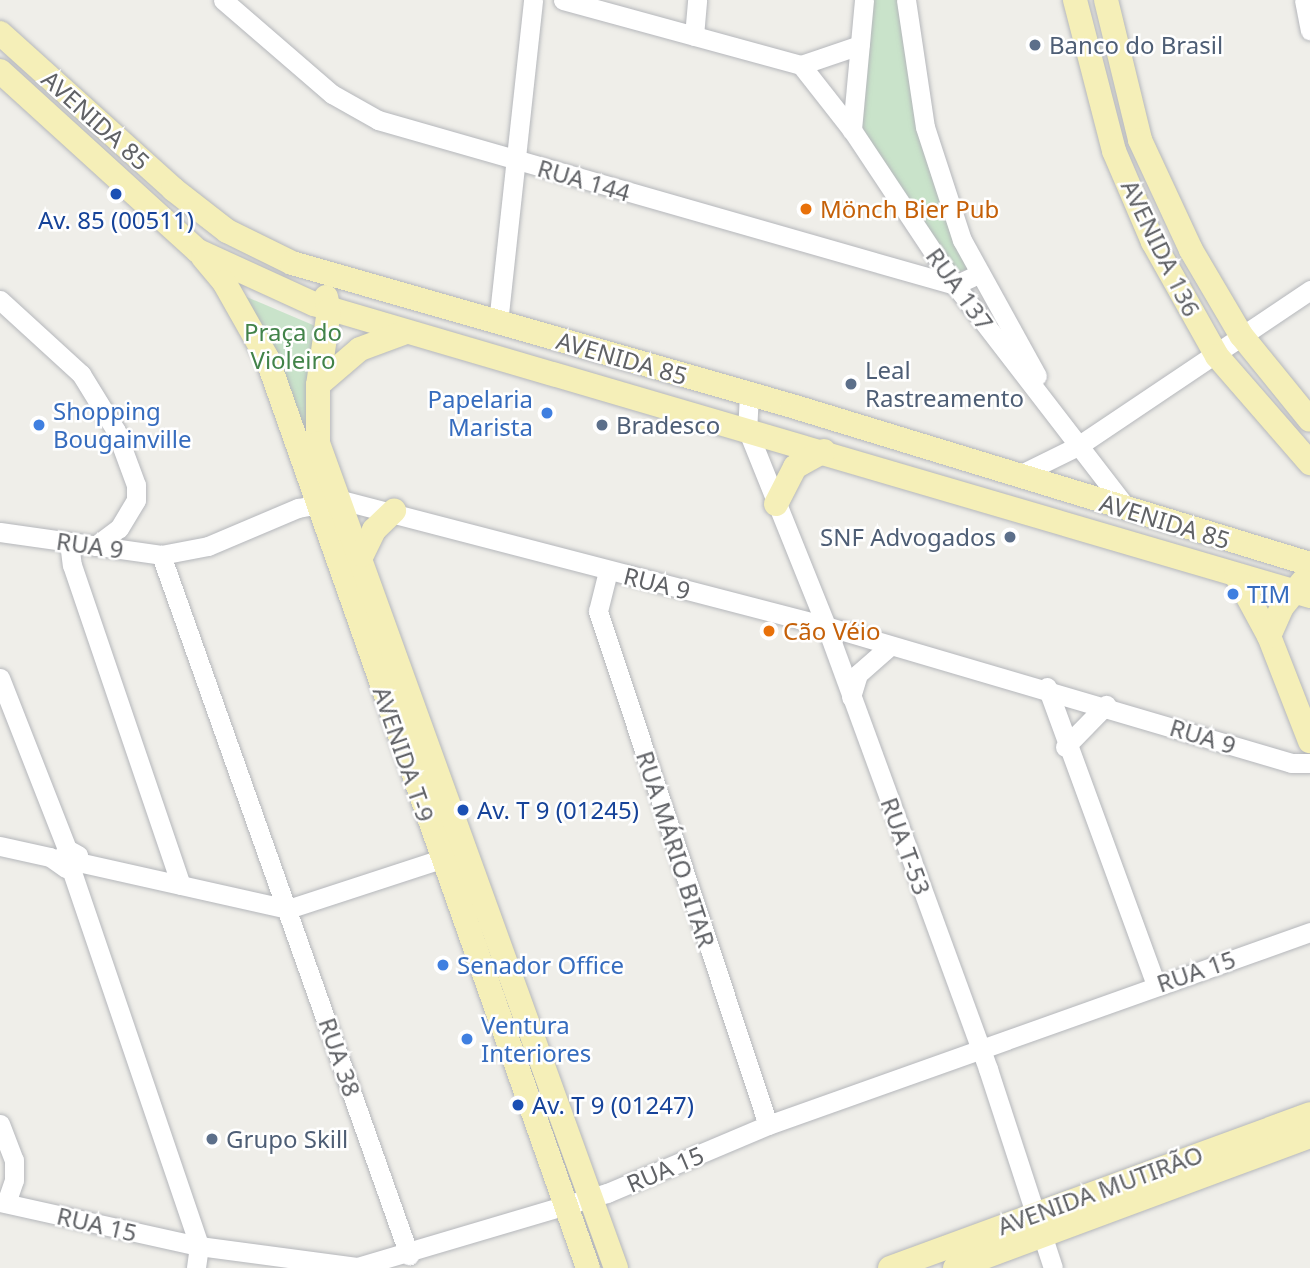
<!DOCTYPE html>
<meta charset="utf-8">
<style>
body{margin:0}
#map{position:relative;width:1310px;height:1268px;overflow:hidden;background:#efeee9;font-family:"Noto Sans",sans-serif}
div>[style]{position:absolute}
.green>*{inset:0;background:#c9e3ca}
.roads{filter:drop-shadow(0 0 2px #b5b7bb) drop-shadow(0 0 2px #b5b7bb)}
.minor>*{height:19px;margin:-9.5px;padding:0 9.5px;transform-origin:9.5px;border-radius:9.5px;background:#fff}
.major>*{height:24px;margin:-12px;padding:0 12px;transform-origin:12px;border-radius:12px;background:#f5efb8}
.dots>*{width:19px;height:19px;translate:-50% -50%;box-sizing:border-box;border:4px solid #fff;border-radius:50%}
span{translate:-50% -50%;white-space:nowrap;text-align:center;line-height:1.15;-webkit-text-stroke:5px #fff;paint-order:stroke}
.service-label{font-size:24px;color:#4e5e75}
.left{translate:0 -50%;text-align:left}
.right{translate:-100% -50%;text-align:right}
.street-label{font-size:24px;color:#606266}
.food-label{font-size:24px;color:#c56008}
.transit-label{font-size:24px;color:#164399}
.park-label{font-size:24px;color:#428349}
.shop-label{font-size:24px;color:#366cbe}
</style>
<div id="map">
<div class="green">
<div style="clip-path:polygon(868px 0,901px 0,970px 268px,956px 273px,856px 130px)"></div>
<div style="clip-path:polygon(235px 292px,320px 328px,322px 470px)"></div>
</div>
<div class="roads">
<div class="minor">
<div style="left:223px;top:0;width:144px;rotate:40.8deg"></div>
<div style="left:332px;top:94px;width:53px;rotate:29.5deg"></div>
<div style="left:378px;top:120px;width:600px;rotate:15.96deg"></div>
<div style="left:955px;top:285px;width:26px;rotate:-25deg"></div>
<div style="left:563px;top:0;width:247px;rotate:15.3deg"></div>
<div style="left:801px;top:65px;width:62px;rotate:-18.7deg"></div>
<div style="left:864px;top:0;width:131px;rotate:95.3deg"></div>
<div style="left:852px;top:130px;width:186px;rotate:56.4deg"></div>
<div style="left:955px;top:285px;width:284px;rotate:52.4deg"></div>
<div style="left:906px;top:0;width:128px;rotate:81.5deg"></div>
<div style="left:925px;top:127px;width:119px;rotate:71.9deg"></div>
<div style="left:962px;top:240px;width:155px;rotate:61.1deg"></div>
<div style="left:1304px;top:0;width:31px;rotate:79deg"></div>
<div style="left:694px;top:36px;width:36px;rotate:-85deg"></div>
<div style="left:801px;top:65px;width:83px;rotate:51.9deg"></div>
<div style="left:0;top:300px;width:110px;rotate:42.4deg"></div>
<div style="left:81px;top:374px;width:67px;rotate:58.4deg"></div>
<div style="left:116px;top:431px;width:58px;rotate:69.7deg"></div>
<div style="left:136px;top:485px;width:15px;rotate:90deg"></div>
<div style="left:136px;top:500px;width:33px;rotate:121deg"></div>
<div style="left:119px;top:528px;width:30px;rotate:143deg"></div>
<div style="left:498px;top:323px;width:325px;rotate:-83.8deg"></div>
<div style="left:749px;top:394px;width:35px;rotate:93deg"></div>
<div style="left:747px;top:429px;width:212px;rotate:68.1deg"></div>
<div style="left:826px;top:626px;width:472px;rotate:69.9deg"></div>
<div style="left:988px;top:1069px;width:209px;rotate:71.9deg"></div>
<div style="left:1021px;top:474px;width:64px;rotate:-26.2deg"></div>
<div style="left:1078px;top:446px;width:280px;rotate:-33.9deg"></div>
<div style="left:0;top:532px;width:163px;rotate:8.1deg"></div>
<div style="left:161px;top:555px;width:48px;rotate:-10.8deg"></div>
<div style="left:208px;top:546px;width:98px;rotate:-22.9deg"></div>
<div style="left:298px;top:508px;width:44px;rotate:-10.5deg"></div>
<div style="left:341px;top:500px;width:501px;rotate:14.56deg"></div>
<div style="left:826px;top:626px;width:485px;rotate:16.4deg"></div>
<div style="left:1291px;top:763px;width:19px"></div>
<div style="left:69px;top:542px;width:23px;rotate:83deg"></div>
<div style="left:72px;top:565px;width:338px;rotate:71.2deg"></div>
<div style="left:161px;top:555px;width:743px;rotate:70.49deg"></div>
<div style="left:608px;top:571px;width:41px;rotate:104deg"></div>
<div style="left:598px;top:611px;width:541px;rotate:71.7deg"></div>
<div style="left:0;top:678px;width:184px;rotate:68.6deg"></div>
<div style="left:1047px;top:687px;width:317px;rotate:69.9deg"></div>
<div style="left:851px;top:697px;width:24px;rotate:-73deg"></div>
<div style="left:858px;top:674px;width:43px;rotate:-41.2deg"></div>
<div style="left:1065px;top:747px;width:59px;rotate:-45.7deg"></div>
<div style="left:0;top:846px;width:51px;rotate:12.4deg"></div>
<div style="left:50px;top:857px;width:19px;rotate:35deg"></div>
<div style="left:66px;top:868px;width:9px;rotate:-13deg"></div>
<div style="left:75px;top:866px;width:11px;rotate:-75deg"></div>
<div style="left:78px;top:855px;width:13px;rotate:-151deg"></div>
<div style="left:67px;top:849px;width:15px;rotate:122deg"></div>
<div style="left:78px;top:862px;width:215px;rotate:12.6deg"></div>
<div style="left:288px;top:909px;width:161px;rotate:-18.1deg"></div>
<div style="left:71px;top:869px;width:398px;rotate:71.2deg"></div>
<div style="left:199px;top:1246px;width:22px;rotate:98deg"></div>
<div style="left:0;top:1124px;width:39px;rotate:69deg"></div>
<div style="left:14px;top:1160px;width:20px;rotate:90deg"></div>
<div style="left:14px;top:1180px;width:24px;rotate:109deg"></div>
<div style="left:0;top:1202px;width:204px;rotate:12.5deg"></div>
<div style="left:199px;top:1246px;width:159px;rotate:7.6deg"></div>
<div style="left:357px;top:1267px;width:261px;rotate:-16.5deg"></div>
<div style="left:607px;top:1193px;width:175px;rotate:-22.9deg"></div>
<div style="left:768px;top:1125px;width:575px;rotate:-19.6deg"></div>
</div>
<div class="major">
<div style="left:1075px;top:0;width:156px;rotate:75.5deg"></div>
<div style="left:1114px;top:151px;width:99px;rotate:66.8deg"></div>
<div style="left:1153px;top:242px;width:131px;rotate:60.7deg"></div>
<div style="left:1217px;top:356px;width:142px;rotate:49deg"></div>
<div style="left:1106px;top:0;width:144px;rotate:76.3deg"></div>
<div style="left:1140px;top:140px;width:121px;rotate:65.1deg"></div>
<div style="left:1191px;top:250px;width:99px;rotate:59.5deg"></div>
<div style="left:1241px;top:335px;width:109px;rotate:50.9deg"></div>
<div style="left:0;top:33px;width:233px;rotate:42deg"></div>
<div style="left:173px;top:189px;width:68px;rotate:37.9deg"></div>
<div style="left:227px;top:231px;width:72px;rotate:26.2deg"></div>
<div style="left:292px;top:263px;width:520px;rotate:15.96deg"></div>
<div style="left:792px;top:406px;width:542px;rotate:16.96deg"></div>
<div style="left:0;top:71px;width:268px;rotate:42.3deg"></div>
<div style="left:198px;top:251px;width:128px;rotate:24.6deg"></div>
<div style="left:314px;top:304px;width:1038px;rotate:16.34deg"></div>
<div style="left:203px;top:257px;width:33px;rotate:50deg"></div>
<div style="left:224px;top:282px;width:87px;rotate:60.5deg"></div>
<div style="left:267px;top:358px;width:965px;rotate:70.57deg"></div>
<div style="left:326px;top:297px;width:13px;rotate:77deg"></div>
<div style="left:329px;top:310px;width:76px;rotate:98.3deg"></div>
<div style="left:318px;top:385px;width:58px;rotate:90deg"></div>
<div style="left:318px;top:443px;width:877px;rotate:70.14deg"></div>
<div style="left:318px;top:385px;width:55px;rotate:-40.6deg"></div>
<div style="left:360px;top:349px;width:49px;rotate:-20.3deg"></div>
<div style="left:776px;top:504px;width:42px;rotate:-62.8deg"></div>
<div style="left:795px;top:467px;width:33px;rotate:-29deg"></div>
<div style="left:362px;top:555px;width:28px;rotate:-64deg"></div>
<div style="left:374px;top:530px;width:28px;rotate:-44deg"></div>
<div style="left:1236px;top:575px;width:69px;rotate:61.6deg"></div>
<div style="left:1269px;top:636px;width:113px;rotate:68.7deg"></div>
<div style="left:1269px;top:636px;width:32px;rotate:-66deg"></div>
<div style="left:1282px;top:607px;width:33px;rotate:-51deg"></div>
<div style="left:890px;top:1268px;width:447px;rotate:-20.1deg"></div>
<div style="left:955px;top:1268px;width:379px;rotate:-20.4deg"></div>
</div>
</div>
<div class="dots">
<div style="left:1035px;top:45px;background:#5c6f8a"></div>
<div style="left:116px;top:194px;background:#1a4fb4"></div>
<div style="left:806px;top:209px;background:#e8710a"></div>
<div style="left:851px;top:384px;background:#5c6f8a"></div>
<div style="left:547px;top:413px;background:#3f7fe0"></div>
<div style="left:39px;top:425px;background:#3f7fe0"></div>
<div style="left:602px;top:425px;background:#5c6f8a"></div>
<div style="left:1010px;top:537px;background:#5c6f8a"></div>
<div style="left:1233px;top:594px;background:#3f7fe0"></div>
<div style="left:769px;top:631px;background:#e8710a"></div>
<div style="left:463px;top:810px;background:#1a4fb4"></div>
<div style="left:443px;top:965px;background:#3f7fe0"></div>
<div style="left:467px;top:1039px;background:#3f7fe0"></div>
<div style="left:518px;top:1105px;background:#1a4fb4"></div>
<div style="left:212px;top:1139px;background:#5c6f8a"></div>
</div>
<div class="service-label">
<span class="left" style="left:1049px;top:45px">Banco do Brasil</span>
<span class="left" style="left:865px;top:384px">Leal<br>Rastreamento</span>
<span class="left" style="left:616px;top:425px">Bradesco</span>
<span class="right" style="left:996px;top:537px">SNF Advogados</span>
<span class="left" style="left:226px;top:1139px">Grupo Skill</span>
</div>
<div class="street-label">
<span style="left:96px;top:120px;rotate:42deg">AVENIDA 85</span>
<span style="left:584px;top:180px;rotate:16deg">RUA 144</span>
<span style="left:1161px;top:248px;rotate:64deg">AVENIDA 136</span>
<span style="left:960px;top:289px;rotate:54deg">RUA 137</span>
<span style="left:622px;top:358px;rotate:16deg">AVENIDA 85</span>
<span style="left:1165px;top:521px;rotate:17deg">AVENIDA 85</span>
<span style="left:90px;top:545px;rotate:8deg">RUA 9</span>
<span style="left:657px;top:583px;rotate:14deg">RUA 9</span>
<span style="left:1203px;top:736px;rotate:17deg">RUA 9</span>
<span style="left:404px;top:754px;rotate:71deg">AVENIDA T-9</span>
<span style="left:906px;top:846px;rotate:70deg">RUA T-53</span>
<span style="left:676px;top:849px;rotate:72deg">RUA MÁRIO BITAR</span>
<span style="left:1196px;top:971px;rotate:-19deg">RUA 15</span>
<span style="left:340px;top:1057px;rotate:71deg">RUA 38</span>
<span style="left:665px;top:1169px;rotate:-23deg">RUA 15</span>
<span style="left:1100px;top:1190px;rotate:-20deg">AVENIDA MUTIRÃO</span>
<span style="left:97px;top:1224px;rotate:13deg">RUA 15</span>
</div>
<div class="food-label">
<span class="left" style="left:820px;top:209px">Mönch Bier Pub</span>
<span class="left" style="left:783px;top:631px">Cão Véio</span>
</div>
<div class="transit-label">
<span style="left:116px;top:220px">Av. 85 (00511)</span>
<span class="left" style="left:477px;top:810px">Av. T 9 (01245)</span>
<span class="left" style="left:532px;top:1105px">Av. T 9 (01247)</span>
</div>
<div class="park-label">
<span style="left:293px;top:346px">Praça do<br>Violeiro</span>
</div>
<div class="shop-label">
<span class="right" style="left:533px;top:413px">Papelaria<br>Marista</span>
<span class="left" style="left:53px;top:425px">Shopping<br>Bougainville</span>
<span class="left" style="left:1247px;top:594px">TIM</span>
<span class="left" style="left:457px;top:965px">Senador Office</span>
<span class="left" style="left:481px;top:1039px">Ventura<br>Interiores</span>
</div>
</div>
